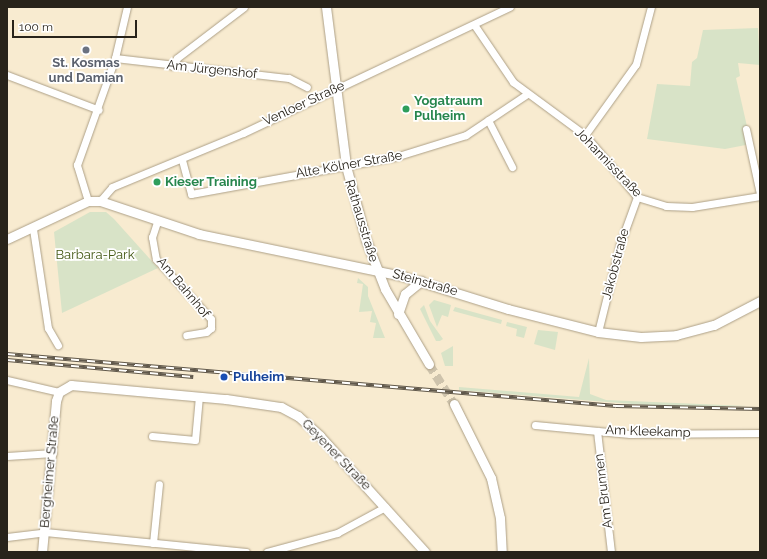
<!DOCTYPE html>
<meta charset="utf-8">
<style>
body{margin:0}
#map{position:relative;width:767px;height:559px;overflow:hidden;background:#f8ebd0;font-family:Raleway,sans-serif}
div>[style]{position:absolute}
.green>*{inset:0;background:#d8e3c7}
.secondary-tunnel>*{height:9px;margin-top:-4.5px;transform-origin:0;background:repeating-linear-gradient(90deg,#cec3ac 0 9px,transparent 0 13.5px)}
.roads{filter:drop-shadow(0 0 1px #ada087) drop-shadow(0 0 1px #ada087)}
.street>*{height:7px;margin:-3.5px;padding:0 3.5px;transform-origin:3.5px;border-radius:3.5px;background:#fff}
.secondary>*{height:9px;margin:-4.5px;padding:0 4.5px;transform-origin:4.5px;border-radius:4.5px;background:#fff}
.rail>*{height:4px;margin-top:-2px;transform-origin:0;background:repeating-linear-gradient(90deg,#fff 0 8px,#60584b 0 16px);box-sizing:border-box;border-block:1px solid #60584b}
.dots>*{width:11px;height:11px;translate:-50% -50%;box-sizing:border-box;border:2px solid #fff;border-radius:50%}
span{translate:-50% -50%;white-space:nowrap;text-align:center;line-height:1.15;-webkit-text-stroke:3.5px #fff;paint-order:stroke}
.worship-label{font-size:13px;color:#5b616d;font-weight:700}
.street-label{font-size:13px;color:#28231a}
.leisure-label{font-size:13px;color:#27864d;font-weight:700}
.left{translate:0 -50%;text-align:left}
.park-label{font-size:13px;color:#445915}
.transit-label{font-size:13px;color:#164399;font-weight:700}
.frame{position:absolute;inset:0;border:8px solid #28231a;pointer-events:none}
.scale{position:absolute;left:12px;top:20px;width:125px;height:18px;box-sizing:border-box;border:2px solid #28231a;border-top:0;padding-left:5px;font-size:12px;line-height:14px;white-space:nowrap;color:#28231a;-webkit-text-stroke:3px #fff;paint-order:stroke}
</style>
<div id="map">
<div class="green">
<div style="clip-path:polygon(758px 28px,760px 65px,738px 63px,740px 76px,736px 78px,751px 144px,725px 149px,647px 139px,657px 84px,690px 86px,692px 62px,697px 58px,703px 30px)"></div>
<div style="clip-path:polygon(90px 212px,106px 212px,114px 219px,158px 268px,62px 313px,54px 232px)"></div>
<div style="clip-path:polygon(358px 278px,368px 287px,368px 296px,385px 338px,373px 338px,376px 323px,370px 322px,372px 311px,359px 312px,363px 284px,357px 283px)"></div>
<div style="clip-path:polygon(434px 300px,451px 305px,448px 317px,442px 315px,437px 327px,429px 305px)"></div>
<div style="clip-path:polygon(424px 305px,430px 321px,443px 339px,440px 341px,436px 341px,420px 309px)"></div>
<div style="clip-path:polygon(455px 307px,502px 320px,501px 324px,453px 311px)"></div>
<div style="clip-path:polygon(507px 322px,527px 327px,524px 338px,516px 336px,517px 329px,506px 326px)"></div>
<div style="clip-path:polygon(538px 330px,558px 332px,555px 350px,534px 344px)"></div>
<div style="clip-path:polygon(453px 346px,453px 366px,445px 366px,441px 353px)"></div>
<div style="clip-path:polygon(589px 358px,590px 394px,606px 400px,747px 406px,669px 407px,459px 390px,459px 387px,579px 397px)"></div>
</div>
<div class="secondary-tunnel">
<div style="left:429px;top:364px;width:47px;rotate:58deg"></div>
</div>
<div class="roads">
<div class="street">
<div style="left:475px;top:26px;width:68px;rotate:55.8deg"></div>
<div style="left:513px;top:82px;width:89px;rotate:36.4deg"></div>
<div style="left:585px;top:135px;width:81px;rotate:50deg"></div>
<div style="left:637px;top:197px;width:30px;rotate:17deg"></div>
<div style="left:666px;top:206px;width:26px;rotate:2deg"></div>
<div style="left:692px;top:207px;width:69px;rotate:-9.2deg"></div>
<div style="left:115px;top:58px;width:175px;rotate:6.6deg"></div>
<div style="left:289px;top:78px;width:20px;rotate:27deg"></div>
<div style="left:172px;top:66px;width:9px;rotate:-58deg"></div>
<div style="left:177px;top:58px;width:84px;rotate:-37.3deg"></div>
<div style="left:7px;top:75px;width:98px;rotate:20.8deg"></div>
<div style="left:488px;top:120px;width:53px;rotate:62.9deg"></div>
<div style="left:746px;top:129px;width:66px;rotate:77.8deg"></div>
<div style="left:585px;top:135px;width:87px;rotate:-54.3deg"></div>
<div style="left:636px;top:64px;width:59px;rotate:-75.3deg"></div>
<div style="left:182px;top:160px;width:35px;rotate:75deg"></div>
<div style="left:191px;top:194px;width:207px;rotate:-10.3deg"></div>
<div style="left:395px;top:157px;width:74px;rotate:-17.2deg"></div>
<div style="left:466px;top:135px;width:73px;rotate:-33.9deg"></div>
<div style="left:88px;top:201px;width:38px;rotate:-107deg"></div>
<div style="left:77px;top:165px;width:114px;rotate:-70.4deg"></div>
<div style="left:115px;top:58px;width:52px;rotate:-76.8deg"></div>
<div style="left:100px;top:201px;width:18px;rotate:-49deg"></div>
<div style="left:112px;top:187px;width:142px;rotate:-22.4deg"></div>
<div style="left:243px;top:133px;width:295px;rotate:-25.3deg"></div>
<div style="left:157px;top:222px;width:16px;rotate:108deg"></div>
<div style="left:152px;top:237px;width:22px;rotate:80deg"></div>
<div style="left:156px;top:259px;width:81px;rotate:47.5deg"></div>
<div style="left:211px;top:319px;width:9px;rotate:90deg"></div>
<div style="left:211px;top:328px;width:6px;rotate:141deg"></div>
<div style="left:206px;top:332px;width:20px;rotate:171deg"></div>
<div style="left:33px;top:229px;width:100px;rotate:81.4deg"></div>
<div style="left:48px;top:328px;width:20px;rotate:60deg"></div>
<div style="left:598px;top:332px;width:91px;rotate:-76deg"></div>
<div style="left:620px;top:244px;width:50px;rotate:-70.1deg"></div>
<div style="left:7px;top:380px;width:53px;rotate:13deg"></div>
<div style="left:535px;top:425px;width:95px;rotate:5.4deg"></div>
<div style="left:630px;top:434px;width:130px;rotate:-0.4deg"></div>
<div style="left:597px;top:431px;width:122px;rotate:83.4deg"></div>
<div style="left:152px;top:436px;width:43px;rotate:5.3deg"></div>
<div style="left:195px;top:440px;width:44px;rotate:-84.8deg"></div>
<div style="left:7px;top:456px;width:46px;rotate:-3.7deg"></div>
<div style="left:7px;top:537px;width:38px;rotate:-7deg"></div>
<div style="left:45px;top:532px;width:202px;rotate:5.7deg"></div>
<div style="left:153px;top:543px;width:59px;rotate:-84.2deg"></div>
<div style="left:267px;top:552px;width:73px;rotate:-15.2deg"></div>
<div style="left:337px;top:533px;width:55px;rotate:-28.4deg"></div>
</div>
<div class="secondary">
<div style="left:326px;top:7px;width:160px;rotate:82.8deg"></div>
<div style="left:346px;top:166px;width:77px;rotate:74.9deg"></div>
<div style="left:366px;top:240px;width:53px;rotate:68.8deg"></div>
<div style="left:385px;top:289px;width:87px;rotate:59.6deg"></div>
<div style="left:7px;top:239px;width:89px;rotate:-25.1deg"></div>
<div style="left:88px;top:201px;width:12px"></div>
<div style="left:100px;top:201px;width:104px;rotate:18.4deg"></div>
<div style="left:199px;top:234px;width:207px;rotate:11.7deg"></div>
<div style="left:402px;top:276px;width:111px;rotate:17.3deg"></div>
<div style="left:508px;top:309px;width:93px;rotate:14.3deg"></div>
<div style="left:598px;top:332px;width:43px;rotate:6.6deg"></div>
<div style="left:641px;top:337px;width:35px;rotate:-3deg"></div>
<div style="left:676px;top:335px;width:39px;rotate:-15deg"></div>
<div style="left:714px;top:325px;width:52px;rotate:-27.6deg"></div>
<div style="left:398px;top:314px;width:21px;rotate:-71deg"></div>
<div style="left:405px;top:294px;width:21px;rotate:-39deg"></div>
<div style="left:454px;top:404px;width:83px;rotate:63.4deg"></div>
<div style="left:491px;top:478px;width:41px;rotate:77.3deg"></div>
<div style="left:500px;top:518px;width:34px;rotate:87deg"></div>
<div style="left:42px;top:552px;width:152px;rotate:-84.7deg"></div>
<div style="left:56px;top:401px;width:9px;rotate:-72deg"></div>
<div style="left:59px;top:392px;width:14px;rotate:-30deg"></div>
<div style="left:71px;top:385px;width:156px;rotate:5.2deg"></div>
<div style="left:226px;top:399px;width:56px;rotate:8.3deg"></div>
<div style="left:281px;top:407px;width:19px;rotate:28deg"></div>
<div style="left:298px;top:416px;width:30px;rotate:42deg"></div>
<div style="left:320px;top:436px;width:156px;rotate:47.8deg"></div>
</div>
</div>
<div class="rail">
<div style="left:7px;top:354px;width:611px;rotate:4.88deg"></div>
<div style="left:616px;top:406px;width:144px;rotate:1.2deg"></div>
<div style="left:7px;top:360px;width:187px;rotate:5.2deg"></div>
</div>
<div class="dots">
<div style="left:86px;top:50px;background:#6b7280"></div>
<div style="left:406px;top:109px;background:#2e9e5b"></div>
<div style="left:157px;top:182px;background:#2e9e5b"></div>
<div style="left:224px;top:377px;background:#1a4fb4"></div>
</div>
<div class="worship-label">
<span style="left:86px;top:71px">St. Kosmas<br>und Damian</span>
</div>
<div class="street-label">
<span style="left:212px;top:70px;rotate:6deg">Am Jürgenshof</span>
<span style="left:304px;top:104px;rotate:-25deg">Venloer Straße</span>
<span style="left:608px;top:163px;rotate:46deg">Johannisstraße</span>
<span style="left:349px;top:165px;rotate:-10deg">Alte Kölner Straße</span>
<span style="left:361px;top:221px;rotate:73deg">Rathausstraße</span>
<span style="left:616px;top:264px;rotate:-75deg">Jakobstraße</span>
<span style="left:425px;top:283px;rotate:16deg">Steinstraße</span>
<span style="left:183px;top:288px;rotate:50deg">Am Bahnhof</span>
<span style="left:648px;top:432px;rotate:2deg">Am Kleekamp</span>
<span style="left:336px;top:455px;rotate:46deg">Geyener Straße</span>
<span style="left:50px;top:472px;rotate:-85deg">Bergheimer Straße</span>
<span style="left:604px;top:491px;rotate:-97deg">Am Brunnen</span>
</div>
<div class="leisure-label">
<span class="left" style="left:414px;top:109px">Yogatraum<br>Pulheim</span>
<span class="left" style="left:165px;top:182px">Kieser Training</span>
</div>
<div class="park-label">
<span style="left:95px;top:255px">Barbara-Park</span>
</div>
<div class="transit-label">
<span class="left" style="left:233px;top:377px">Pulheim</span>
</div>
<div class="frame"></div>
<div class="scale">100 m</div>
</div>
